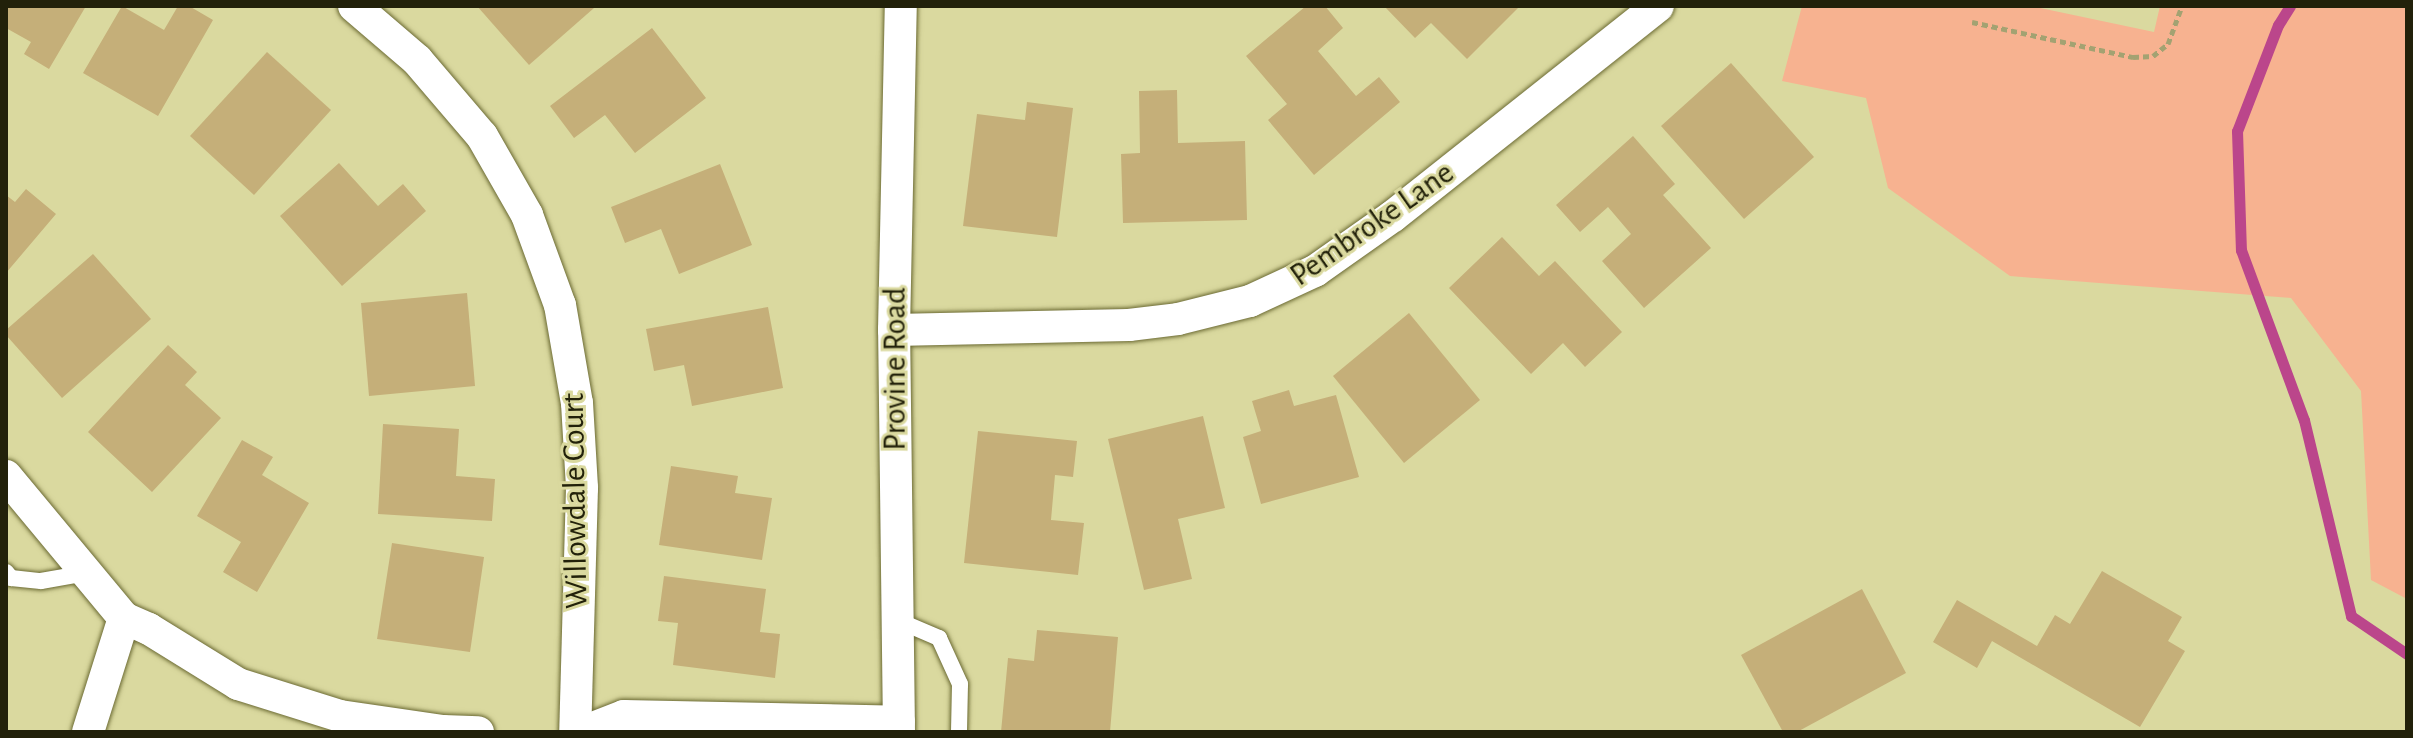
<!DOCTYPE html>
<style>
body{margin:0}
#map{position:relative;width:2413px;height:738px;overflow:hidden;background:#dad99f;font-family:"Alegreya Sans",sans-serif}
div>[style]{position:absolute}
.green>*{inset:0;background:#f7b290}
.stream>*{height:11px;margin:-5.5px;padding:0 5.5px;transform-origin:5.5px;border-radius:5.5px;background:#bb468b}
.building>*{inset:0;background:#c5af79}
.path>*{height:5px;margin-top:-2.5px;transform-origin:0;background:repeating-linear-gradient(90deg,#a3a272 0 6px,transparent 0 10px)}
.roads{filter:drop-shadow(0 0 2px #6b6a33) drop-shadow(0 0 2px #6b6a33)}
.lane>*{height:16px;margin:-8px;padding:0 8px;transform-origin:8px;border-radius:8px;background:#fff}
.street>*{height:32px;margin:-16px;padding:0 16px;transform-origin:16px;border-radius:16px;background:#fff}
span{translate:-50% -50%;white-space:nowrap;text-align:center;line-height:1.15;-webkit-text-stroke:6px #dad99f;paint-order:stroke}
.street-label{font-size:32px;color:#22210a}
.frame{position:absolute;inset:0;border:8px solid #22210a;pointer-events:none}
</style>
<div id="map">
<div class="green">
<div style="clip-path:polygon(1802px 6px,2031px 6px,2154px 32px,2160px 6px,2407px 6px,2407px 599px,2371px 580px,2361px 391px,2291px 298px,2010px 276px,1888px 188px,1866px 98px,1782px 81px)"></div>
</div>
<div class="stream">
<div style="left:2290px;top:6px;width:22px;rotate:122deg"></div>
<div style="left:2278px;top:25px;width:114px;rotate:111.1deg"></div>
<div style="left:2237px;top:131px;width:119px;rotate:88.1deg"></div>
<div style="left:2241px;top:250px;width:181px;rotate:69.7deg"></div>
<div style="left:2304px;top:420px;width:202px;rotate:76.5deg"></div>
<div style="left:2351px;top:616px;width:68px;rotate:34.2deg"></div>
</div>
<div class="building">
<div style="clip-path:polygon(6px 6px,86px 6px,49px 69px,24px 54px,31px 42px,6px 28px)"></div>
<div style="clip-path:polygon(122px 6px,164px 30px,178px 6px,189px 6px,213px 20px,158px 116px,83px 73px)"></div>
<div style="clip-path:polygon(477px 6px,592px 6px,594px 8px,529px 65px)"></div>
<div style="clip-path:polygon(1306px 6px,1325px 6px,1343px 28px,1318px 51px,1356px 96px,1379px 77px,1400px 102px,1314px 175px,1268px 120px,1287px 104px,1246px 56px)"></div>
<div style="clip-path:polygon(1384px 6px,1520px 6px,1467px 59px,1431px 23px,1415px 38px)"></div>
<div style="clip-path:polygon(652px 28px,706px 98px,635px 153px,605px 115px,574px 138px,550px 106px)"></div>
<div style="clip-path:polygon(267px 52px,331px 110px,254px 195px,190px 136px)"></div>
<div style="clip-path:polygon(1731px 63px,1814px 157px,1744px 219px,1661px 126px)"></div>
<div style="clip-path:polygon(1177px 90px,1178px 143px,1245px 141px,1247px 220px,1123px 223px,1121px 154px,1140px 153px,1139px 91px)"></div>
<div style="clip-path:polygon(1027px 102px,1073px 108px,1057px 237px,963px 226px,977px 114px,1025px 120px)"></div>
<div style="clip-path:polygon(1633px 136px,1675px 184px,1663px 195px,1711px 248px,1644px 308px,1602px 261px,1631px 234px,1608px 207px,1580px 232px,1556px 205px)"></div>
<div style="clip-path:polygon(339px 163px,378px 206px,403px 184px,426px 211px,342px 286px,280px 216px)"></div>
<div style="clip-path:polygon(720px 164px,752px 245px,679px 274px,661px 229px,625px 243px,611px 207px)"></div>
<div style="clip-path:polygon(26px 189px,56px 214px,6px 273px,6px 195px,15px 202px)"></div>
<div style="clip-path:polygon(1502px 237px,1539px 276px,1555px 261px,1622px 332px,1585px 367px,1563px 343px,1531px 374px,1449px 288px)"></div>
<div style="clip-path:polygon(93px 254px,151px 319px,62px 398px,6px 335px,6px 330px)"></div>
<div style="clip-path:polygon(467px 293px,475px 386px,369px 396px,361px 303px)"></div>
<div style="clip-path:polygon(768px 307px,783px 388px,692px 406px,684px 365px,654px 371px,646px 329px)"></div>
<div style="clip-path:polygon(1409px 313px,1480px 400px,1404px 463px,1333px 376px)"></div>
<div style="clip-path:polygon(168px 345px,197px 372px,185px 385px,221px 418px,152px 492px,88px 432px)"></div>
<div style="clip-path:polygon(1289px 390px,1294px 406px,1336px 395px,1359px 477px,1261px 504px,1243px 437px,1261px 431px,1252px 401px)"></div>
<div style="clip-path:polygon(1203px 416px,1225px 508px,1178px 519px,1192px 579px,1144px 590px,1108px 439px)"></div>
<div style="clip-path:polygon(383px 424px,459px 429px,456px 476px,495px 479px,492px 521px,378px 514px)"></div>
<div style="clip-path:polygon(978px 431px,1077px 441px,1073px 477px,1055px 475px,1051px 520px,1084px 523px,1078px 575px,964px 563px)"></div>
<div style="clip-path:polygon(242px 440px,273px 457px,262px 475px,309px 503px,257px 592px,223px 572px,241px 542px,197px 516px)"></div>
<div style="clip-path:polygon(671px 466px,738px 476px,735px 493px,772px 498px,762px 560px,659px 545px)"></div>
<div style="clip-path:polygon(392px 543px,484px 557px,470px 652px,377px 639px)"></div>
<div style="clip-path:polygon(2102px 571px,2182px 617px,2168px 641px,2185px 651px,2140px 727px,1992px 641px,1977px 668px,1933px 642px,1957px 600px,2037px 646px,2055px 615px,2070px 624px)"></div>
<div style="clip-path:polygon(664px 576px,766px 589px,760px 632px,780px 634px,775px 678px,673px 665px,678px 623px,658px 621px)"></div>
<div style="clip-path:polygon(1862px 589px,1906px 673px,1797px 732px,1783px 732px,1741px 655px)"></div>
<div style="clip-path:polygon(1037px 630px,1118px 637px,1110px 732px,1001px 732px,1008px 658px,1034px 661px)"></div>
</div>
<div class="path">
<div style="left:1972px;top:22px;width:165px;rotate:12.3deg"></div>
<div style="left:2133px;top:57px;width:20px;rotate:-3deg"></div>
<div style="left:2153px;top:56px;width:19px;rotate:-39deg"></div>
<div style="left:2168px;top:44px;width:40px;rotate:-69.8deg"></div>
</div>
<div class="roads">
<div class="lane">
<div style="left:6px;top:572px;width:8px;rotate:50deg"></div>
<div style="left:11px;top:578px;width:30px;rotate:6deg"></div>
<div style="left:41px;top:581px;width:47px;rotate:-9.9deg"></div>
<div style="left:897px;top:620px;width:46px;rotate:23.2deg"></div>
<div style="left:939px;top:638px;width:51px;rotate:65.5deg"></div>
<div style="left:960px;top:684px;width:48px;rotate:91.2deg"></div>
</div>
<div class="street">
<div style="left:354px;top:6px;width:83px;rotate:40.6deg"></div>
<div style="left:417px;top:60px;width:100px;rotate:49.5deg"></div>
<div style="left:482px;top:136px;width:91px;rotate:60.3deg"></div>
<div style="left:527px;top:215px;width:96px;rotate:69.9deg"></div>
<div style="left:560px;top:305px;width:99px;rotate:80.2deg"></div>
<div style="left:577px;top:403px;width:85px;rotate:86.6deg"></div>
<div style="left:582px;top:488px;width:244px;rotate:91.6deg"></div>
<div style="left:894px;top:330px;width:235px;rotate:-1.2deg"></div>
<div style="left:1129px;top:325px;width:49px;rotate:-7deg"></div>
<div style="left:1178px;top:319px;width:74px;rotate:-14deg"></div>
<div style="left:1250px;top:301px;width:72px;rotate:-24.8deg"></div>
<div style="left:1315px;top:271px;width:95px;rotate:-35.2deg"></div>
<div style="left:1393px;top:216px;width:338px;rotate:-38.4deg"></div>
<div style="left:6px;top:476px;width:185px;rotate:50.3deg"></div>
<div style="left:124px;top:618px;width:27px;rotate:24deg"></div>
<div style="left:149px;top:629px;width:105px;rotate:31.7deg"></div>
<div style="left:238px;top:684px;width:107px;rotate:17.4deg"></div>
<div style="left:340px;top:716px;width:104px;rotate:8.3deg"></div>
<div style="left:443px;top:731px;width:35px;rotate:2deg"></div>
<div style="left:88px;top:732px;width:120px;rotate:-72.5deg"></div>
<div style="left:583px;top:732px;width:44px;rotate:-21.3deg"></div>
<div style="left:624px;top:716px;width:275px;rotate:1.2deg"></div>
<div style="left:899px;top:732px;width:402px;rotate:-90.7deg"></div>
<div style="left:894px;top:330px;width:324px;rotate:-88.8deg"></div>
</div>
</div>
<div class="street-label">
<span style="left:1372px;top:224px;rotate:-35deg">Pembroke Lane</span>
<span style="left:895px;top:369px;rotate:-90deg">Provine Road</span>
<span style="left:575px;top:501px;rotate:-91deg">Willowdale Court</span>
</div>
<div class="frame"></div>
</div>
